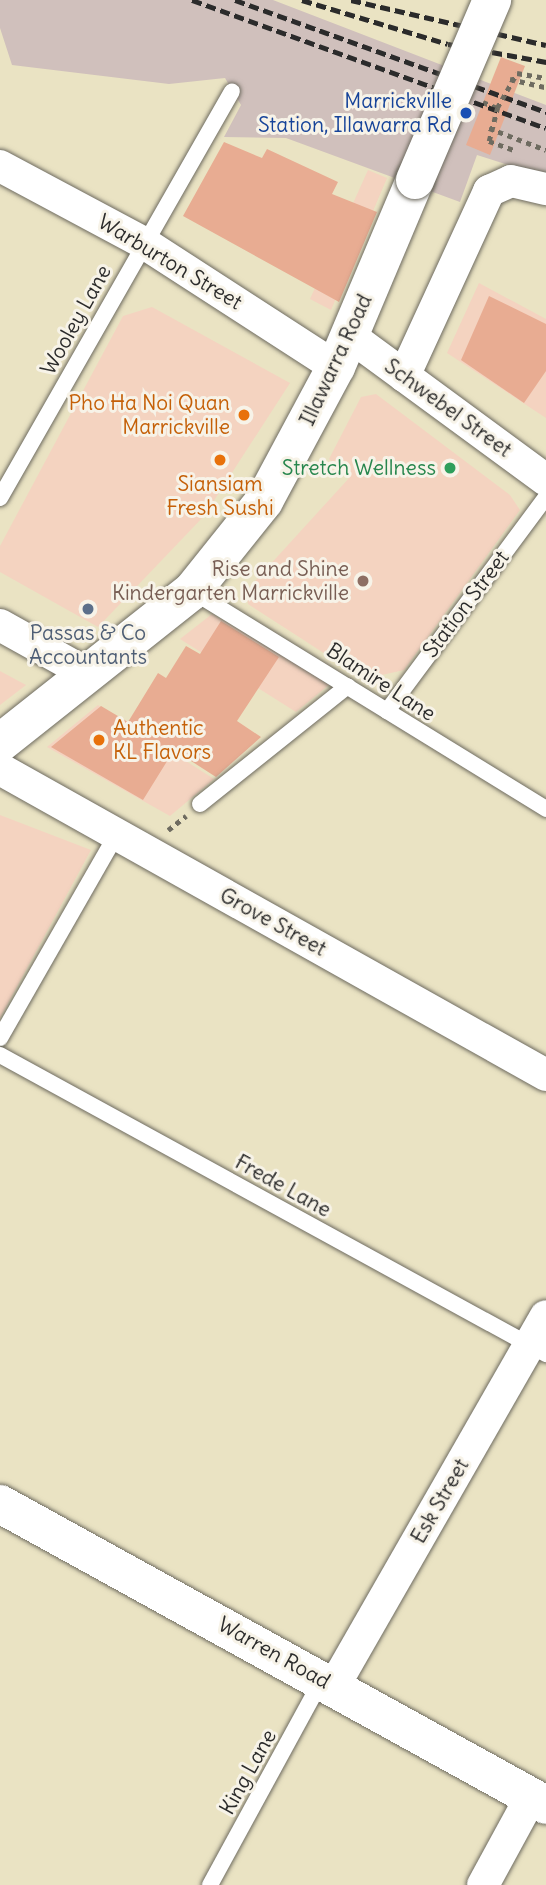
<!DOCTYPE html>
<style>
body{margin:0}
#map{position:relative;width:546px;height:1885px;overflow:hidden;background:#eae3c3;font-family:Delius,sans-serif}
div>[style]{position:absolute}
.built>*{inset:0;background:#f4d3c0}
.industrial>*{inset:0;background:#d0c0bc}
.building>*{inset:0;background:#e8ac92}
.path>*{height:4.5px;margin-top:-2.25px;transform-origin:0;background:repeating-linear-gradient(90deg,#6e6b60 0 5px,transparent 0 10px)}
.roads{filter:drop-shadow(0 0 2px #6e6b60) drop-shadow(0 0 2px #6e6b60)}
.service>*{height:16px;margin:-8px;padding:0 8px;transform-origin:8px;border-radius:8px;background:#fff}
.minor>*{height:32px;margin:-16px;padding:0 16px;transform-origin:16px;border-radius:16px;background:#fff}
.tertiary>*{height:38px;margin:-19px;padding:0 19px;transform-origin:19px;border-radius:19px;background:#fff}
.secondary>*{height:38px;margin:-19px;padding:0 19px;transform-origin:19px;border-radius:19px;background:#fff}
.rail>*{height:5px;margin-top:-2.5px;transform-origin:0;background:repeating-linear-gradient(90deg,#2b2b2b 0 10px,transparent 0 15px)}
.path-bridge>*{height:4.5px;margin-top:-2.25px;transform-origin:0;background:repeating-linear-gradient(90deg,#6e6b60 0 5px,transparent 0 10px)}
.bridges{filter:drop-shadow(0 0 2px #6e6b60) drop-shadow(0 0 2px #6e6b60)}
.secondary-bridge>*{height:38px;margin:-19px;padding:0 19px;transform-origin:19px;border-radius:19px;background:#fff}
.dots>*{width:19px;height:19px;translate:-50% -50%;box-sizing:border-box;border:4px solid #f7f3e8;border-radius:50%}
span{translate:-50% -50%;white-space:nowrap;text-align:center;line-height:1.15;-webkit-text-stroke:6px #f7f3e8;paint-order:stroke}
.transit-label{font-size:21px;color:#164399}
.right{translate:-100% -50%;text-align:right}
.street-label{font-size:21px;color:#2b2b2b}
.food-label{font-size:21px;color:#c56008}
.left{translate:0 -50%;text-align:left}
.leisure-label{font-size:21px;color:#27864d}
.education-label{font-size:21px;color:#785e54}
.service-label{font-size:21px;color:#4e5e75}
</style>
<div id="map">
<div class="built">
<div style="clip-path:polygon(368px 170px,387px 178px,331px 310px,310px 299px)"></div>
<div style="clip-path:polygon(479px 283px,546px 319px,546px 418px,447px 353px)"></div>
<div style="clip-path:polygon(152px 307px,290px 383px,204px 516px,98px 627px,0 572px,0 546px,123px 316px)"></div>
<div style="clip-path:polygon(376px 394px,510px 495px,520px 510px,404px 670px,364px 679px,248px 604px,246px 591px,350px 477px,329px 459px,361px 397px)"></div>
<div style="clip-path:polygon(212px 614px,330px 684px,296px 712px,180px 639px)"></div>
<div style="clip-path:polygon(0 671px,26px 685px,0 705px)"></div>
<div style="clip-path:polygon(98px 705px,214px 779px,170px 816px,47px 747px)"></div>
<div style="clip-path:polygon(0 815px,91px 850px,0 1018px)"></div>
</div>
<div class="industrial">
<div style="clip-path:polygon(0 0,273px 0,546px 105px,546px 177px,477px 155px,460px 202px,286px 138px,224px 137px,241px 105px,225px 78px,169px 84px,12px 65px,0 28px)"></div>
</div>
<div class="building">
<div style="clip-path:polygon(501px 57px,525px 66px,490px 155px,466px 145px)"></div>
<div style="clip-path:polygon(224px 142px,262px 158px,267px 149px,338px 182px,332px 194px,377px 212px,339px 302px,183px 216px)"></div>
<div style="clip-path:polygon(489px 296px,546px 324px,546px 371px,524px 403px,461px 360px)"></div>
<div style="clip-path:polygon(221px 621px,279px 657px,237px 721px,261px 737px,216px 777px,174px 750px,143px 800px,51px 747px,101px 706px,128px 722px,158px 673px,166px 678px,186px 646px,200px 654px)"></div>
</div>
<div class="path">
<div style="left:517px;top:73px;width:29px;rotate:10deg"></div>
<div style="left:510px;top:79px;width:37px;rotate:13deg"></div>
<div style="left:483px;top:102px;width:15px;rotate:23deg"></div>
<div style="left:489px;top:128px;width:61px;rotate:21.1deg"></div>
<div style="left:489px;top:141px;width:27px;rotate:20deg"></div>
<div style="left:168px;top:830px;width:23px;rotate:-38deg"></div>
</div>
<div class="roads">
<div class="service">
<div style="left:0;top:498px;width:468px;rotate:-60.3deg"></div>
<div style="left:192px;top:591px;width:416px;rotate:31.6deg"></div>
<div style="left:387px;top:711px;width:267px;rotate:-53.4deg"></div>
<div style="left:200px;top:804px;width:189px;rotate:-38.6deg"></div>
<div style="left:0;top:1038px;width:235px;rotate:-60.2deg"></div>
<div style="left:0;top:1055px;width:623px;rotate:28.71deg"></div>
<div style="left:210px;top:1885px;width:232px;rotate:-61.4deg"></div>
</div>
<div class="minor">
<div style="left:0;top:166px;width:163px;rotate:28.1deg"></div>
<div style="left:144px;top:243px;width:229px;rotate:32.9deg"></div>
<div style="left:350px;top:336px;width:243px;rotate:36.3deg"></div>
<div style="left:404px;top:376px;width:204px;rotate:-65.3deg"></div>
<div style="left:489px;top:191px;width:24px;rotate:-24deg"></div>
<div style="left:511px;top:181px;width:36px;rotate:13deg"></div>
<div style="left:0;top:625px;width:101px;rotate:29.1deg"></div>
<div style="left:0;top:769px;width:626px;rotate:29.27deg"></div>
<div style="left:334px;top:1686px;width:426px;rotate:-60.2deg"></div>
<div style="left:483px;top:1885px;width:100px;rotate:-61.4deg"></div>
</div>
<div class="tertiary">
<div style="left:0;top:1504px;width:623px;rotate:28.87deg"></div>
</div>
<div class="secondary">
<div style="left:0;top:743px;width:245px;rotate:-38.4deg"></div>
<div style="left:192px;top:591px;width:115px;rotate:-51.3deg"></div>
<div style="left:264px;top:501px;width:152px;rotate:-61.8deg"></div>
<div style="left:336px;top:367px;width:203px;rotate:-67.1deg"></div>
</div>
</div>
<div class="rail">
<div style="left:192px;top:0;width:376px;rotate:19.9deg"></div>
<div style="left:235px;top:0;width:331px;rotate:19.8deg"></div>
<div style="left:302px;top:0;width:152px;rotate:16.8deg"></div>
<div style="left:448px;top:44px;width:100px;rotate:10.4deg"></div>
<div style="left:351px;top:0;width:200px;rotate:13deg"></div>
</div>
<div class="path-bridge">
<div style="left:489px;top:141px;width:34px;rotate:-76deg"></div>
<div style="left:497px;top:108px;width:40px;rotate:-60.3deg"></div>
</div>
<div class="bridges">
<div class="secondary-bridge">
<div style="left:415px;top:180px;width:196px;rotate:-66.8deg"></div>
</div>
</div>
<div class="dots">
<div style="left:466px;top:113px;background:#1a4fb4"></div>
<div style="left:244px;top:415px;background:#e8710a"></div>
<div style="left:220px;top:460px;background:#e8710a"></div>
<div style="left:450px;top:468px;background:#2e9e5b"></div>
<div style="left:363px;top:581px;background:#8d6e63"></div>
<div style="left:88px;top:609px;background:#5c6f8a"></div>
<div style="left:99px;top:740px;background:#e8710a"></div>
</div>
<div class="transit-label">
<span class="right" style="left:452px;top:113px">Marrickville<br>Station, Illawarra Rd</span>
</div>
<div class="street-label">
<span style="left:170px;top:262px;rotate:31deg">Warburton Street</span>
<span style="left:76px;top:320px;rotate:-61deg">Wooley Lane</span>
<span style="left:336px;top:360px;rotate:-65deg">Illawarra Road</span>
<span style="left:448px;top:408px;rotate:36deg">Schwebel Street</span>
<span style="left:466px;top:604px;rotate:-53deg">Station Street</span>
<span style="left:381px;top:682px;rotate:33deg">Blamire Lane</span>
<span style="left:273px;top:922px;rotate:29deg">Grove Street</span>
<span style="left:283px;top:1186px;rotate:29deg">Frede Lane</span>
<span style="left:440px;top:1501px;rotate:-60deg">Esk Street</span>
<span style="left:274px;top:1653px;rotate:29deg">Warren Road</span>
<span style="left:248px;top:1772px;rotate:-61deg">King Lane</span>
</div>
<div class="food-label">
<span class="right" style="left:230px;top:415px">Pho Ha Noi Quan<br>Marrickville</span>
<span style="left:220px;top:496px">Siansiam<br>Fresh Sushi</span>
<span class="left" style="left:113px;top:740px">Authentic<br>KL Flavors</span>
</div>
<div class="leisure-label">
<span class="right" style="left:436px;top:468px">Stretch Wellness</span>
</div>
<div class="education-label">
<span class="right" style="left:349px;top:581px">Rise and Shine<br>Kindergarten Marrickville</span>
</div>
<div class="service-label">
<span style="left:88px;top:645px">Passas &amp; Co<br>Accountants</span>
</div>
</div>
